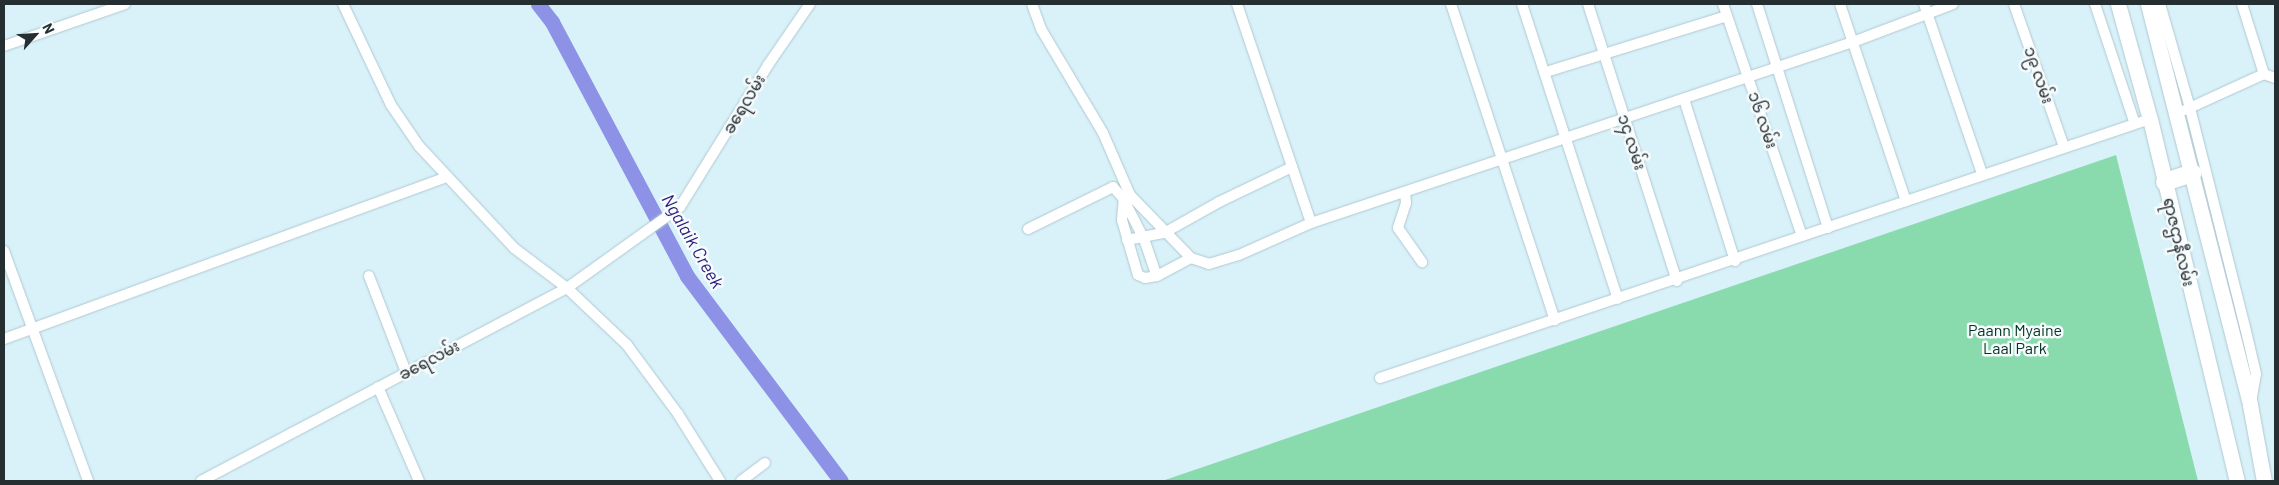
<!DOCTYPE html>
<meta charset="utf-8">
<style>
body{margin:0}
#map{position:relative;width:2279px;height:485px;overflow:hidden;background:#d9f2fa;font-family:Barlow,"Noto Sans Myanmar",sans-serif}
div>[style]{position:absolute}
.green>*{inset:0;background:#89dbae}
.river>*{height:15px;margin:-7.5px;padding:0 7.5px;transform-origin:7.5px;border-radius:7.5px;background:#8d92e7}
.roads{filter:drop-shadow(0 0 1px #b0c8d0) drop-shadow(0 0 1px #b0c8d0)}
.street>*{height:10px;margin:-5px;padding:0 5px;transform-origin:5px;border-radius:5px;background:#fff}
.primary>*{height:15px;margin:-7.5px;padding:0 7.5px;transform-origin:7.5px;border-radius:7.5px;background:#fff}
.highway>*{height:18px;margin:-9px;padding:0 9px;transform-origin:9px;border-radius:9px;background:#fff}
span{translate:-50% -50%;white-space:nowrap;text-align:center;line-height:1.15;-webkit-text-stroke:5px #f6fbfd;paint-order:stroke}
.street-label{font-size:16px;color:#252e31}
.park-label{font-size:16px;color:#03321e}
.water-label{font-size:18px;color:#2a1a7d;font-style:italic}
.frame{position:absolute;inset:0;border:5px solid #252e31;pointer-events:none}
.north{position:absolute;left:10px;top:10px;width:50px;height:50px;-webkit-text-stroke:4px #f6fbfd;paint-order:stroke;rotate:64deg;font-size:14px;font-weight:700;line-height:20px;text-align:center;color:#252e31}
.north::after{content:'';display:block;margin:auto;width:18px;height:22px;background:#252e31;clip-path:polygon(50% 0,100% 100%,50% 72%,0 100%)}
</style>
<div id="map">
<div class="green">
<div style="clip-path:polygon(2116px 155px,2198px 481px,1162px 481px)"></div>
</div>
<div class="river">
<div style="left:538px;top:4px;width:23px;rotate:52deg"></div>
<div style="left:552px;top:22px;width:288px;rotate:62deg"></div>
<div style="left:687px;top:276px;width:256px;rotate:53.1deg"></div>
</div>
<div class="roads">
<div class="street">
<div style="left:343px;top:4px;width:112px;rotate:64.6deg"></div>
<div style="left:391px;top:105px;width:50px;rotate:55.7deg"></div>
<div style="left:419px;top:146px;width:139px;rotate:47deg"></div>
<div style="left:514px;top:248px;width:66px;rotate:37deg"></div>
<div style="left:567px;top:288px;width:83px;rotate:43.5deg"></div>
<div style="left:627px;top:345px;width:86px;rotate:53.5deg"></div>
<div style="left:678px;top:414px;width:79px;rotate:57.9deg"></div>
<div style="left:1032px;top:4px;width:27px;rotate:70deg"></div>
<div style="left:1041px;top:29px;width:121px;rotate:59.2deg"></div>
<div style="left:1103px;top:133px;width:68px;rotate:66.5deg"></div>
<div style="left:1130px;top:195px;width:88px;rotate:45.9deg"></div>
<div style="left:1191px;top:258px;width:19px;rotate:18deg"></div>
<div style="left:1209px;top:264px;width:31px;rotate:-17deg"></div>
<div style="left:1239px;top:255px;width:79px;rotate:-24deg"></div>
<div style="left:1311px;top:223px;width:571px;rotate:-18.47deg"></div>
<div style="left:1853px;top:42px;width:107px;rotate:-20.8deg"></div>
<div style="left:1237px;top:4px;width:231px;rotate:71.3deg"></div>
<div style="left:1451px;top:4px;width:333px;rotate:71.8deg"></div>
<div style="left:1522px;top:4px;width:310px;rotate:72deg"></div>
<div style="left:1588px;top:4px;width:291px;rotate:72.2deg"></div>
<div style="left:1723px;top:4px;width:245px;rotate:71.2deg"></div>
<div style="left:1757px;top:4px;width:235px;rotate:72.4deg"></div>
<div style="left:1840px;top:4px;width:208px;rotate:71.5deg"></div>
<div style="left:1924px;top:4px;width:179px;rotate:71.1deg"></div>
<div style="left:2014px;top:4px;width:151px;rotate:70.7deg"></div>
<div style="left:2095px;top:4px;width:126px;rotate:71.6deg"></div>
<div style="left:2160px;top:4px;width:108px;rotate:73.9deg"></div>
<div style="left:2190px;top:108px;width:226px;rotate:75.9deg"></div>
<div style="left:2245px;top:327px;width:48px;rotate:76.8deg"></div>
<div style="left:2256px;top:374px;width:28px;rotate:100deg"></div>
<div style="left:2242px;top:4px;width:73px;rotate:72.6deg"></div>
<div style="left:4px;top:46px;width:128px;rotate:-19.1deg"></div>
<div style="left:1546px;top:72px;width:189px;rotate:-17.2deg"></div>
<div style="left:1684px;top:99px;width:170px;rotate:72.5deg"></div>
<div style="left:2185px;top:110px;width:87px;rotate:-24.5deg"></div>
<div style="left:2264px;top:74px;width:12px;rotate:20deg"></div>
<div style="left:1405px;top:192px;width:11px;rotate:85deg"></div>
<div style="left:1406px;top:203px;width:26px;rotate:108deg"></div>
<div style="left:1398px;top:228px;width:42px;rotate:54.8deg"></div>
<div style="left:1124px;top:197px;width:23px;rotate:95deg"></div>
<div style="left:1122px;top:220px;width:57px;rotate:73.8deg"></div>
<div style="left:1138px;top:275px;width:8px;rotate:23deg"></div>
<div style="left:1145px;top:278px;width:12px;rotate:-9deg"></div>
<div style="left:1157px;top:276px;width:38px;rotate:-28deg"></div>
<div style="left:1028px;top:229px;width:95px;rotate:-26.3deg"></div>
<div style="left:1113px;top:187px;width:15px;rotate:48deg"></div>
<div style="left:1123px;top:198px;width:46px;rotate:62.9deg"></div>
<div style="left:1144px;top:239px;width:39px;rotate:71deg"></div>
<div style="left:1127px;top:240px;width:38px;rotate:-11deg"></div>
<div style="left:1164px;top:233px;width:63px;rotate:-29.4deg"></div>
<div style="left:1219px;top:202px;width:81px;rotate:-25.6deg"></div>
<div style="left:4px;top:251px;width:245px;rotate:69.9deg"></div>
<div style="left:369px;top:276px;width:103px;rotate:68.9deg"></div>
<div style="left:4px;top:339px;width:469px;rotate:-20.1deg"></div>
<div style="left:1380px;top:378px;width:812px;rotate:-18.59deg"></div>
<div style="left:378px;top:387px;width:103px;rotate:66.4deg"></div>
<div style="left:201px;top:481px;width:414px;rotate:-27.8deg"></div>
<div style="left:567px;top:288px;width:139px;rotate:-35.6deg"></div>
<div style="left:680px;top:207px;width:167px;rotate:-58.2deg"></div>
<div style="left:768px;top:65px;width:74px;rotate:-55.5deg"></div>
<div style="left:741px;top:481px;width:30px;rotate:-37deg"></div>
</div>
<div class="primary">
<div style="left:2118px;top:4px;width:119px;rotate:74.5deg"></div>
<div style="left:2150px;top:119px;width:372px;rotate:76.5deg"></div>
<div style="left:2148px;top:4px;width:414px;rotate:75.7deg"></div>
<div style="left:2250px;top:405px;width:77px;rotate:79.6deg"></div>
</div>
<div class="highway">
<div style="left:2165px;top:182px;width:29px;rotate:-18deg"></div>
</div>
</div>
<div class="street-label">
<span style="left:2039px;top:75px;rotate:71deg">၁၉ လမ်း</span>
<span style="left:744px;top:104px;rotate:-59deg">ခရေလမ်း</span>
<span style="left:1763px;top:120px;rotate:71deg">၁၆ လမ်း</span>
<span style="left:1632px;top:142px;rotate:72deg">၁၄ လမ်း</span>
<span style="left:2179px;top:242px;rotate:77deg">ရာဇဌာနီလမ်း</span>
<span style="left:429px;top:360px;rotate:-28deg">ခရေလမ်း</span>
</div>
<div class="park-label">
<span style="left:2015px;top:339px">Paann Myaine<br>Laal Park</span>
</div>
<div class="water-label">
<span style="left:693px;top:241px;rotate:60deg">Ngalaik Creek</span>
</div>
<div class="frame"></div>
<div class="north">N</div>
</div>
